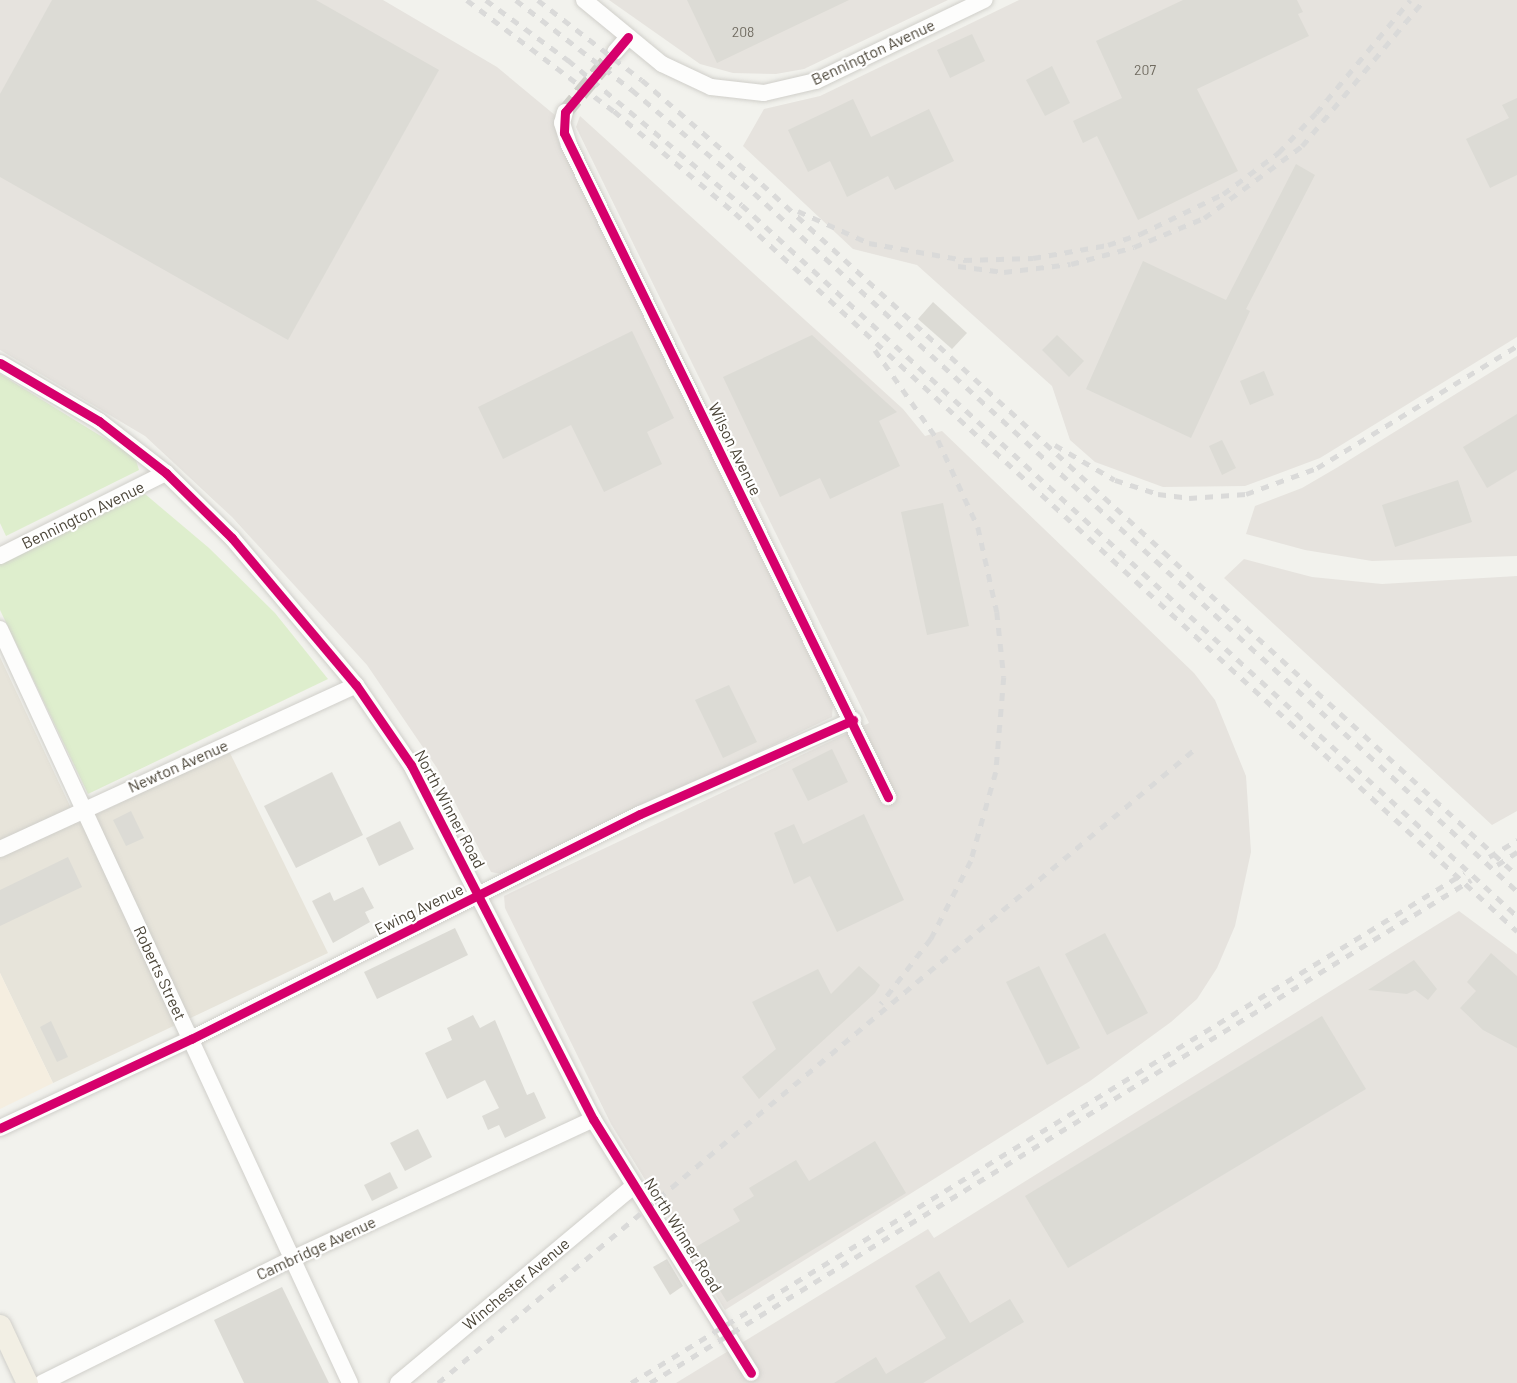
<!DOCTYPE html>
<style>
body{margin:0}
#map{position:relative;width:1517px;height:1383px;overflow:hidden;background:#f2f2ed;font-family:Barlow,sans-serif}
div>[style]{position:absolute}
.residential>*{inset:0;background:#e7e4da}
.commercial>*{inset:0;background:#f5eee0}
.industrial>*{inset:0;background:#e6e3de}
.green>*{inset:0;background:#deeecd}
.building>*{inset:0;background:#dcdbd5}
.minor-tunnel>*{height:16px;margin-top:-8px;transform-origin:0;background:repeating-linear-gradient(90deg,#d0cfc9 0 16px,transparent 0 24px)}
.roads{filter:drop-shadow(0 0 2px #d0cfca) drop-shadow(0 0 2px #d0cfca)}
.minor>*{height:16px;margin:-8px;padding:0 8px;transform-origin:8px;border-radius:8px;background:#fdfdfc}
.major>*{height:21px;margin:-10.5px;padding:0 10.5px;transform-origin:10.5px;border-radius:10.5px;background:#f2efe4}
.rail>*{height:4.5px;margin-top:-2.25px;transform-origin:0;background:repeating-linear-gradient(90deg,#dadad9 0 8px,transparent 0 16px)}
.cycleway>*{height:9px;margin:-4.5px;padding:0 4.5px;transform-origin:4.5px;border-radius:4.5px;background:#d6006c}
span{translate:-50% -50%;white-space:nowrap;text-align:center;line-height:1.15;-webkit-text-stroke:4.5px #fff;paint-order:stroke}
.number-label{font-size:14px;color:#6f6a5f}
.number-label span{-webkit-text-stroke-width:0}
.street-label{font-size:16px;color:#4a4437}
</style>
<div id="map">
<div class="residential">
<div style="clip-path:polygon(0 657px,78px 823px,229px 751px,328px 953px,53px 1083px,0 973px)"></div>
</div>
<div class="commercial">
<div style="clip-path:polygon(0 973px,53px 1083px,0 1109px)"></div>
</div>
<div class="industrial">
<div style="clip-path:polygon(0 0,383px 0,497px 67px,556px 116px,557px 138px,833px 705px,832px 717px,501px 874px,491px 872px,437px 768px,367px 665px,232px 517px,145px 436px,0 350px)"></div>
<div style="clip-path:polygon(609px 0,948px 0,804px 69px,776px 74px,733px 73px,700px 64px)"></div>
<div style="clip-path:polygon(1019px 0,1517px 0,1517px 337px,1320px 458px,1245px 486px,1163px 487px,1095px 462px,1070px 440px,1052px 386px,917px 265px,853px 249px,743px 146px,764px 109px,820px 96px)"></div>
<div style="clip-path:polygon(580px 116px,903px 409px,925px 436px,942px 431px,1194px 673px,1215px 700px,1246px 776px,1251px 852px,1235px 926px,1217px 968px,1197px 999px,1171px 1022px,1090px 1081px,725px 1310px,611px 1124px,505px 908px,504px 896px,869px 723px,576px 127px)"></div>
<div style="clip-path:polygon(1517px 356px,1517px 556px,1372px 561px,1305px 550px,1246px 534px,1255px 506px,1302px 488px,1338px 467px)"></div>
<div style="clip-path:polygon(1244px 559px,1312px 577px,1382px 584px,1517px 576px,1517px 811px,1492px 825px,1224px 578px)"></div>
<div style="clip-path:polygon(1459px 911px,1517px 954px,1517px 1383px,676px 1383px,928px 1229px,934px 1238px)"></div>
</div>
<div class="green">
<div style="clip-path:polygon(0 374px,135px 457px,139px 470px,6px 536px,0 523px)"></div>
<div style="clip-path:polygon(145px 494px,209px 548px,275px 613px,328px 679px,88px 794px,0 610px,0 562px)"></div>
</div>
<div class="building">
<div style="clip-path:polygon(52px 0,316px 0,439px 70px,288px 340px,0 177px,0 94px)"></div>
<div style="clip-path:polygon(687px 0,849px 0,717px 63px)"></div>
<div style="clip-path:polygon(1183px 0,1297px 0,1303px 12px,1298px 14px,1309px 36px,1197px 89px,1238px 171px,1138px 220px,1097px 136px,1083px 143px,1073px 121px,1122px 98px,1096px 41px)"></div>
<div style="clip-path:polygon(972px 34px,985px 61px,950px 78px,937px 50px)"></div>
<div style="clip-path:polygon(1052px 66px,1070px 103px,1045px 116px,1026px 80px)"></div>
<div style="clip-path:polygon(1517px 98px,1517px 175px,1490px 188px,1466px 139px,1509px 118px,1502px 105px)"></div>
<div style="clip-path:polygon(853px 99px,871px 137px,929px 109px,954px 161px,895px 190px,888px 176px,847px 197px,830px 161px,808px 172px,788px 130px)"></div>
<div style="clip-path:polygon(1296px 164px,1315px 175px,1246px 309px,1250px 311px,1191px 438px,1086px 389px,1143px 261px,1226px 300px)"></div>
<div style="clip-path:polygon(933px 302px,967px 333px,952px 349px,918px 319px)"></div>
<div style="clip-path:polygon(632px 331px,674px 418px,647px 432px,662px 464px,604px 492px,571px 425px,503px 459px,478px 407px)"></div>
<div style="clip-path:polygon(812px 335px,897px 412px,879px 421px,900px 466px,830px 499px,820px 478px,780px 497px,723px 377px)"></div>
<div style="clip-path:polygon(1057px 335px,1084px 361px,1069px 377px,1042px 350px)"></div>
<div style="clip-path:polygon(1264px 371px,1274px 395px,1250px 405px,1240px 381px)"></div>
<div style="clip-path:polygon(1517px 414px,1517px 470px,1487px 488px,1463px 447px)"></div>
<div style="clip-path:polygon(1222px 440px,1236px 468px,1222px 475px,1209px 446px)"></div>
<div style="clip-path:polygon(1458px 480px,1472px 522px,1395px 547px,1382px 505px)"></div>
<div style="clip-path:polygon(943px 503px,969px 626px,927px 635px,901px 512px)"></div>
<div style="clip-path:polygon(729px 685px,757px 742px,723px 758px,695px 700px)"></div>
<div style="clip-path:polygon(832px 749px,848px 782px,808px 801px,792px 769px)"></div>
<div style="clip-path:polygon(332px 772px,363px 835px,296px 868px,264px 806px)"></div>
<div style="clip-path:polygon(131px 811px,144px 838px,126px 846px,113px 820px)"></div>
<div style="clip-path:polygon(864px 814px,904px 900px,837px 932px,810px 876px,794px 884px,774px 833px,794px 824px,803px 844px)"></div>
<div style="clip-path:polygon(400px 821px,414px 849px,379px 866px,366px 838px)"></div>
<div style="clip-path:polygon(68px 857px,82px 887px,0 926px,0 890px)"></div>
<div style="clip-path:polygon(363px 887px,374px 908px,365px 912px,370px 922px,333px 943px,312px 901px,330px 892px,334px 901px)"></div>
<div style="clip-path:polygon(455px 928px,468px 955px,377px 999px,364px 972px)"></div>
<div style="clip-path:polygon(1105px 933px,1148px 1013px,1107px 1035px,1065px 954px)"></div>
<div style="clip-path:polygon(1491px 953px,1517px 976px,1517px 1048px,1483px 1030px,1460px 1008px,1476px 991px,1467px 982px)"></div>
<div style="clip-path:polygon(1414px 960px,1437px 989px,1428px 1000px,1415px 990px,1407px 994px,1368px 990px)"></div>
<div style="clip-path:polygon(859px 966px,880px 985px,875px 993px,759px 1099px,742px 1077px,776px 1049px,752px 1002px,818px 969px,831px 994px)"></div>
<div style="clip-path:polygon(1039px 966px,1080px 1048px,1047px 1065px,1006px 982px)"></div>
<div style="clip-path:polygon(473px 1015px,480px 1028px,495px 1020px,527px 1095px,534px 1092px,546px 1118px,505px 1138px,499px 1125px,488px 1130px,482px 1116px,499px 1108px,485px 1080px,447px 1099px,425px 1053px,452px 1040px,447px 1028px)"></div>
<div style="clip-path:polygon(1322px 1016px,1366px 1089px,1068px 1268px,1025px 1196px)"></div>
<div style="clip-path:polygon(51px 1021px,68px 1057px,57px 1062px,40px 1027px)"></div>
<div style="clip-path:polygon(418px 1129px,432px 1157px,405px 1171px,390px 1143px)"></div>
<div style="clip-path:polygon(875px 1141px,906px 1193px,727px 1302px,694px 1248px,740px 1221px,733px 1209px,754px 1196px,749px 1188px,796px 1160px,809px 1181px)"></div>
<div style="clip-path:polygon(390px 1172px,398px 1188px,372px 1201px,364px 1185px)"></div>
<div style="clip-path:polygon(667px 1259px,683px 1286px,670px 1295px,653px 1267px)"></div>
<div style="clip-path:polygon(939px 1271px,970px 1323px,1010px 1299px,1024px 1322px,923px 1383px,834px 1383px,876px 1357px,886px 1374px,946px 1338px,915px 1286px)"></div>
<div style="clip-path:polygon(282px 1287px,329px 1383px,244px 1383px,214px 1320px)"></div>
</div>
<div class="minor-tunnel">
<div style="left:565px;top:112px;width:78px;rotate:-50.2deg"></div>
</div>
<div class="roads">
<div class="minor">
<div style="left:584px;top:0;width:101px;rotate:39.4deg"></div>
<div style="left:662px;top:64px;width:54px;rotate:25.1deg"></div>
<div style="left:711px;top:87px;width:53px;rotate:6.5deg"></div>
<div style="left:764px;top:93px;width:53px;rotate:-13deg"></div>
<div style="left:816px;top:81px;width:187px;rotate:-25.7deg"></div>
<div style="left:615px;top:52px;width:20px;rotate:-49deg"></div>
<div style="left:565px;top:112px;width:11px;rotate:105deg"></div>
<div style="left:562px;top:123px;width:23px;rotate:72deg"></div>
<div style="left:569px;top:145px;width:726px;rotate:63.93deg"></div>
<div style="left:0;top:363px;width:115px;rotate:30.4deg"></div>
<div style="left:99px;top:421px;width:85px;rotate:37.8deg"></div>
<div style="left:166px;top:473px;width:93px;rotate:44.6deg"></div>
<div style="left:232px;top:538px;width:192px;rotate:49.9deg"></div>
<div style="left:356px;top:685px;width:97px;rotate:55.5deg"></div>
<div style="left:411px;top:765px;width:398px;rotate:62.8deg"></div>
<div style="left:593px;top:1119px;width:299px;rotate:58.1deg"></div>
<div style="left:0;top:556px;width:186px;rotate:-26.6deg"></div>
<div style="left:0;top:629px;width:831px;rotate:65.1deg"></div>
<div style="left:0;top:849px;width:392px;rotate:-24.7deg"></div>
<div style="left:0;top:1128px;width:211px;rotate:-25deg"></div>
<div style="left:191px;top:1039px;width:502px;rotate:-26.62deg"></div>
<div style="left:640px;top:814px;width:233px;rotate:-23.8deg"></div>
<div style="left:42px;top:1383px;width:279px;rotate:-26.4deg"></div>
<div style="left:292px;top:1259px;width:332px;rotate:-24.9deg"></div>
<div style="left:398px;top:1383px;width:307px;rotate:-39.9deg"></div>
</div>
<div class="major">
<div style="left:0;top:1325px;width:64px;rotate:65deg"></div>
</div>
</div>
<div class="rail">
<div style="left:467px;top:0;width:184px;rotate:37.1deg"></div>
<div style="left:614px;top:111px;width:158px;rotate:40.1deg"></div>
<div style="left:735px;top:213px;width:1062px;rotate:42.56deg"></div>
<div style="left:486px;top:0;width:102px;rotate:36.2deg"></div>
<div style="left:568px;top:60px;width:226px;rotate:39.8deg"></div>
<div style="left:742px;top:205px;width:1052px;rotate:42.53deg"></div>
<div style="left:516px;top:0;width:147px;rotate:37.8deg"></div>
<div style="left:632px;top:90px;width:160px;rotate:40.2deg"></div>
<div style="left:754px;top:193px;width:1034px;rotate:42.45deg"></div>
<div style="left:538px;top:0;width:131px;rotate:37.6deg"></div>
<div style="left:642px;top:80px;width:159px;rotate:40.9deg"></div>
<div style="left:762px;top:184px;width:1023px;rotate:42.47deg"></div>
<div style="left:798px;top:211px;width:78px;rotate:24.3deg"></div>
<div style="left:869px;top:243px;width:97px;rotate:10.1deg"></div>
<div style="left:964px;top:260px;width:69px;rotate:-1.7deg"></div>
<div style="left:1033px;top:258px;width:76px;rotate:-9.8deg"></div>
<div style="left:1108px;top:245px;width:34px;rotate:-19deg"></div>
<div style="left:1140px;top:234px;width:92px;rotate:-25.7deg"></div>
<div style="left:1223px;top:194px;width:69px;rotate:-36.7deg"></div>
<div style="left:1278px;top:153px;width:55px;rotate:-46.5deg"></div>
<div style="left:1316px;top:113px;width:147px;rotate:-50.2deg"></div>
<div style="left:958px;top:266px;width:46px;rotate:7.4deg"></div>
<div style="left:1004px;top:272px;width:67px;rotate:-6.8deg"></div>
<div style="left:1071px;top:264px;width:65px;rotate:-15.1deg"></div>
<div style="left:1134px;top:247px;width:76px;rotate:-22.5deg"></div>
<div style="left:1204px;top:218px;width:122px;rotate:-36.3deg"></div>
<div style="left:1302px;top:146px;width:190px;rotate:-50.1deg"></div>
<div style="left:875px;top:350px;width:110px;rotate:55deg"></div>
<div style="left:938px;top:440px;width:96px;rotate:65.3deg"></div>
<div style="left:978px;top:527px;width:87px;rotate:77.4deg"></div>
<div style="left:997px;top:612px;width:65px;rotate:83.9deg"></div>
<div style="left:1004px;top:677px;width:95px;rotate:94.8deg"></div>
<div style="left:996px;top:772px;width:92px;rotate:105.7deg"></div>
<div style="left:971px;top:861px;width:88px;rotate:117.1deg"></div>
<div style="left:931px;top:939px;width:82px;rotate:127.6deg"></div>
<div style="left:1055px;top:445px;width:69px;rotate:30.3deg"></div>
<div style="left:1115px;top:480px;width:45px;rotate:18deg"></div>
<div style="left:1158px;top:494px;width:31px;rotate:7deg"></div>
<div style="left:1189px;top:498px;width:57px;rotate:-4deg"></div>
<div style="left:1246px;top:494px;width:76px;rotate:-20.1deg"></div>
<div style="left:1317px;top:468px;width:234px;rotate:-31.4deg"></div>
<div style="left:1489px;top:857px;width:33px;rotate:-31deg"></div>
<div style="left:1497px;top:865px;width:24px;rotate:-33deg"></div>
<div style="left:438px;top:1383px;width:987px;rotate:-39.95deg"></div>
<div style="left:631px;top:1383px;width:977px;rotate:-31.48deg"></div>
<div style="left:650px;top:1383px;width:963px;rotate:-31.49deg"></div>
</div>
<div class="cycleway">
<div style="left:628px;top:37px;width:98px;rotate:130deg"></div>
<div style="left:565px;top:112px;width:21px;rotate:93deg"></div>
<div style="left:564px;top:133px;width:739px;rotate:63.99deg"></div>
<div style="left:0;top:363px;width:115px;rotate:30.4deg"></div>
<div style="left:99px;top:421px;width:85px;rotate:37.8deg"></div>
<div style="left:166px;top:473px;width:93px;rotate:44.6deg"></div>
<div style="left:232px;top:538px;width:192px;rotate:49.9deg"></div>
<div style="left:356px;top:685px;width:97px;rotate:55.5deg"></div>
<div style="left:411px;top:765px;width:398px;rotate:62.8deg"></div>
<div style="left:593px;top:1119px;width:299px;rotate:58.1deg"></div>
<div style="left:0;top:1128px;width:211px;rotate:-25deg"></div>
<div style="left:191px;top:1039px;width:502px;rotate:-26.62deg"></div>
<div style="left:640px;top:814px;width:233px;rotate:-23.8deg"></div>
</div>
<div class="number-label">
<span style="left:743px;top:32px">208</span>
<span style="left:1145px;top:70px">207</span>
</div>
<div class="street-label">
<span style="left:873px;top:52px;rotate:-25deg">Bennington Avenue</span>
<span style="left:735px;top:449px;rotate:64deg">Wilson Avenue</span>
<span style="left:83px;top:515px;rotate:-26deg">Bennington Avenue</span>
<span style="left:178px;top:766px;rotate:-24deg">Newton Avenue</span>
<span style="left:450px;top:809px;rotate:62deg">North Winner Road</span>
<span style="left:419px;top:909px;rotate:-26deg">Ewing Avenue</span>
<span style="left:160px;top:973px;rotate:65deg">Roberts Street</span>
<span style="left:683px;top:1235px;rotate:58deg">North Winner Road</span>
<span style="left:316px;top:1248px;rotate:-25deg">Cambridge Avenue</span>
<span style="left:516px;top:1284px;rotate:-40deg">Winchester Avenue</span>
</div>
</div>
